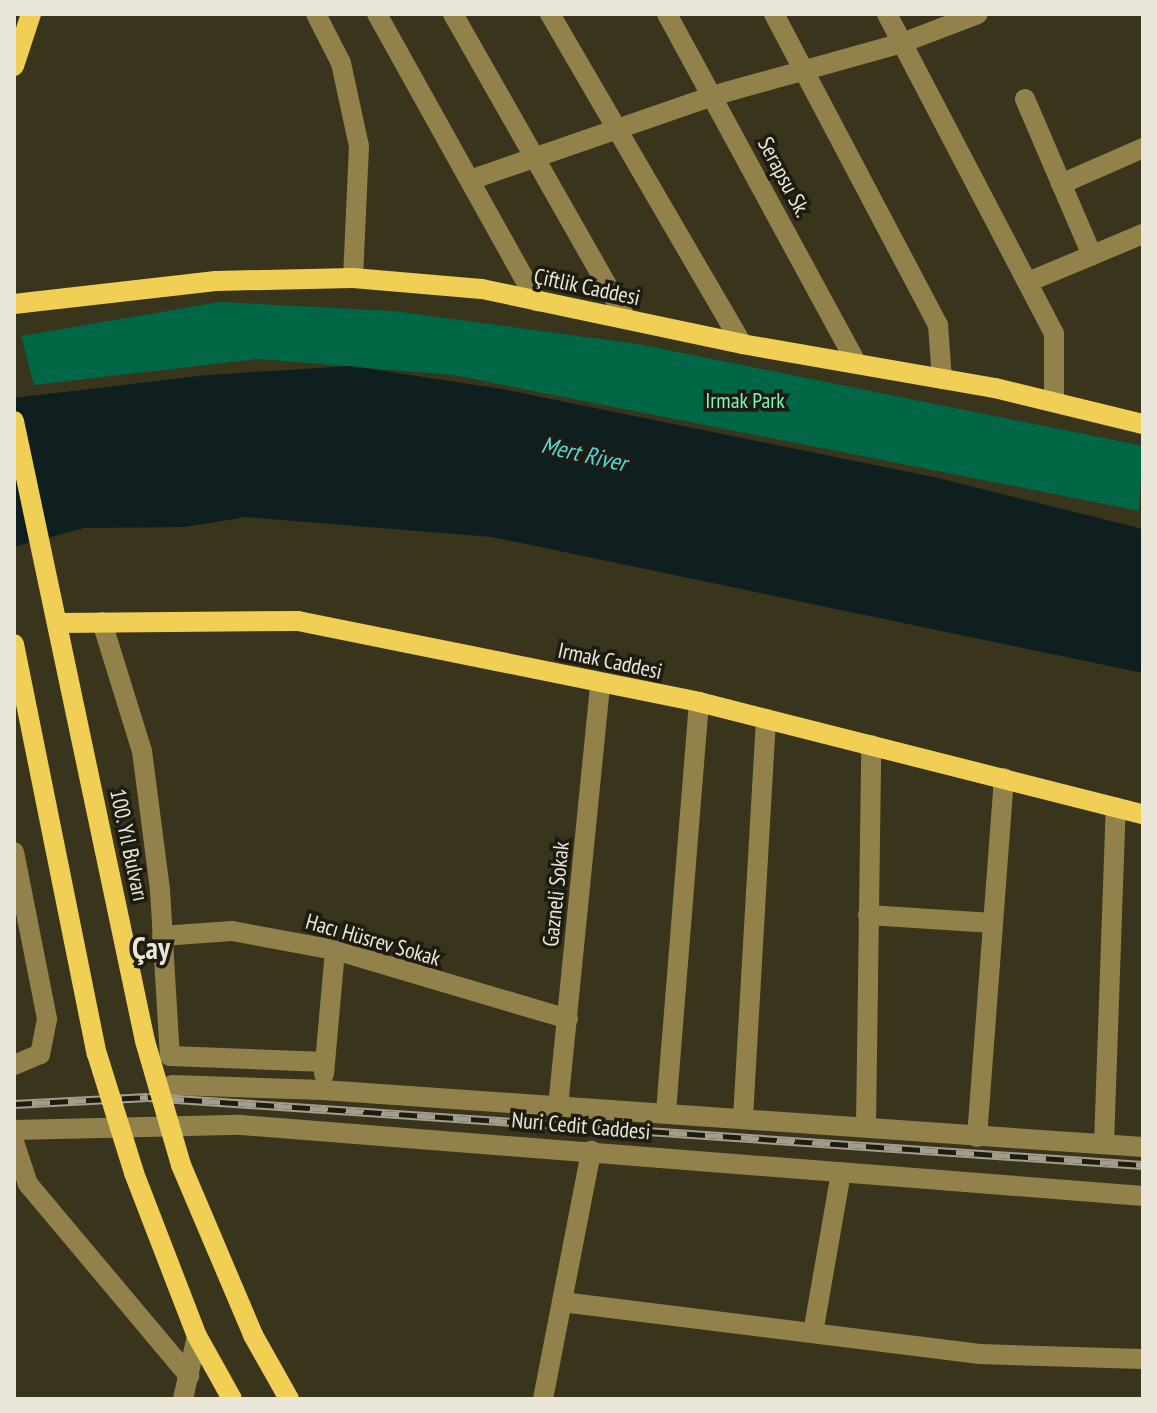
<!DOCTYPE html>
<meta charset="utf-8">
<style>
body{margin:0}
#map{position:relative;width:1157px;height:1413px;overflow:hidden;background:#39341c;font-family:"PT Sans Narrow",sans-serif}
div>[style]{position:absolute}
.green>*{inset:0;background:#006746}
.water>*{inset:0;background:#0f1f1f}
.minor>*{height:20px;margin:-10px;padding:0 10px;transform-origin:10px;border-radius:10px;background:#92814b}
.major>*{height:20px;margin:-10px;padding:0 10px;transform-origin:10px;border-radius:10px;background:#f1ce54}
.rail>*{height:9px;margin-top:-4.5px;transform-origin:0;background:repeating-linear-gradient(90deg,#1e1b11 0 18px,#a39e8c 0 36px);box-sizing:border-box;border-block:2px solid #a39e8c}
.major-bridge>*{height:20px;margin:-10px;padding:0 10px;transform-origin:10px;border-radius:10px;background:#f1ce54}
span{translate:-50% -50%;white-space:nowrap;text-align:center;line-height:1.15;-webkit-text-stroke:7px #1e1b11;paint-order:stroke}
.street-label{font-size:22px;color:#eae6d8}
.park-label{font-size:22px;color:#78f7c0}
.water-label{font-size:24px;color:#56d6d8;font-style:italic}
.district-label{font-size:30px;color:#eae6d8;font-weight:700}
.frame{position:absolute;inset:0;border:16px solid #eae6d8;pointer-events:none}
</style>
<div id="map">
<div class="green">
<div style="clip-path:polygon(220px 302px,393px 311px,638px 344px,1143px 446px,1139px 511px,453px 375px,259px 359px,34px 385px,21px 336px)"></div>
</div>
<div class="water">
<div style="clip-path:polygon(351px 366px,502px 389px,938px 478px,1143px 529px,1143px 673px,492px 537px,246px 517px,185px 527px,84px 528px,14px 547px,14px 398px,207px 375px)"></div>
</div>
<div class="minor">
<div style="left:316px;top:14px;width:55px;rotate:63deg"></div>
<div style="left:341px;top:63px;width:85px;rotate:77.8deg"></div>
<div style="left:359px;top:146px;width:132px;rotate:92.6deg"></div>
<div style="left:377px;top:14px;width:329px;rotate:60.9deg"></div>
<div style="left:453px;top:14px;width:351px;rotate:60.4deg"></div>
<div style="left:550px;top:14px;width:382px;rotate:59.8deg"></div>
<div style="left:667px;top:14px;width:398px;rotate:61.5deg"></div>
<div style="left:774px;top:14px;width:352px;rotate:62.2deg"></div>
<div style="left:938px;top:325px;width:54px;rotate:85.8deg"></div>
<div style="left:887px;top:14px;width:360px;rotate:62.4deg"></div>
<div style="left:1054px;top:333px;width:69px;rotate:90deg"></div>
<div style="left:1025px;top:99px;width:170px;rotate:66.8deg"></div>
<div style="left:470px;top:180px;width:256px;rotate:-19.1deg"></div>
<div style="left:712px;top:96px;width:197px;rotate:-15.6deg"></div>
<div style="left:902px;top:43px;width:81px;rotate:-20.9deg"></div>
<div style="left:1061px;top:184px;width:90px;rotate:-23.7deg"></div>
<div style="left:1028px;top:282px;width:125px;rotate:-22.7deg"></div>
<div style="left:102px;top:622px;width:135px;rotate:72.8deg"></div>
<div style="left:142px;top:751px;width:140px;rotate:82.6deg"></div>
<div style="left:160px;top:890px;width:166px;rotate:86.6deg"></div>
<div style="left:170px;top:1056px;width:155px;rotate:2.2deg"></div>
<div style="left:14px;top:852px;width:170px;rotate:78.8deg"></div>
<div style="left:47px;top:1019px;width:36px;rotate:101deg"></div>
<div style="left:40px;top:1054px;width:28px;rotate:157deg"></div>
<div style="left:868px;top:915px;width:125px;rotate:3.7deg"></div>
<div style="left:162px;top:936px;width:70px;rotate:-4.1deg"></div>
<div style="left:232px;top:931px;width:105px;rotate:10.5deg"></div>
<div style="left:335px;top:950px;width:243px;rotate:16.5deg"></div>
<div style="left:324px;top:1074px;width:124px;rotate:-84.9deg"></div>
<div style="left:172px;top:1085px;width:151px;rotate:1.9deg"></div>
<div style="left:323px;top:1090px;width:822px;rotate:3.98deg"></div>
<div style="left:558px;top:1107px;width:423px;rotate:-84.3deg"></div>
<div style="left:666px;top:1112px;width:411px;rotate:-85.4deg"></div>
<div style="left:743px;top:1118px;width:400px;rotate:-86.7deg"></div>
<div style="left:866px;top:1126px;width:381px;rotate:-89.2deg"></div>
<div style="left:14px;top:1130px;width:227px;rotate:-1.3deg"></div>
<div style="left:241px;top:1125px;width:905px;rotate:4.5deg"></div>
<div style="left:977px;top:1137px;width:360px;rotate:-85.7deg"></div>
<div style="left:14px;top:1142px;width:44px;rotate:71.6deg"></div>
<div style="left:28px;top:1184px;width:251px;rotate:50deg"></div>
<div style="left:1104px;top:1144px;width:337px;rotate:-88deg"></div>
<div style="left:562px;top:1302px;width:421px;rotate:7.1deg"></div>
<div style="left:980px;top:1354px;width:163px;rotate:1.8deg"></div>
<div style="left:813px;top:1333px;width:163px;rotate:-80.1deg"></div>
<div style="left:183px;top:1399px;width:65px;rotate:-77.5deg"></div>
<div style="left:543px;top:1399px;width:253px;rotate:-79deg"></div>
</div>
<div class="major">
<div style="left:14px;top:66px;width:55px;rotate:-71.9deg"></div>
<div style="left:14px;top:304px;width:203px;rotate:-6.5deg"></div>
<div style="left:216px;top:281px;width:137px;rotate:-1.3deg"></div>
<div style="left:353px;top:278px;width:129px;rotate:4.9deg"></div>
<div style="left:482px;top:289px;width:266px;rotate:11.9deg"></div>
<div style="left:742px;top:344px;width:257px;rotate:9.9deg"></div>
<div style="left:995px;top:388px;width:152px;rotate:13.7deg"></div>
<div style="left:14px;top:421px;width:634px;rotate:78.07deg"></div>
<div style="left:59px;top:623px;width:239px;rotate:-0.5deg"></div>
<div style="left:298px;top:621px;width:409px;rotate:11.4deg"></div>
<div style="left:699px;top:702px;width:458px;rotate:14.2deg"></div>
<div style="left:14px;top:644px;width:418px;rotate:78.6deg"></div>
<div style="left:181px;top:1165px;width:185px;rotate:67deg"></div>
<div style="left:253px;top:1335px;width:73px;rotate:60.6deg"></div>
<div style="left:134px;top:1173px;width:175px;rotate:68.9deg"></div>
<div style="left:197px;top:1336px;width:72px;rotate:60.9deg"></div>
</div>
<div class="rail">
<div style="left:14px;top:1104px;width:134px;rotate:-3deg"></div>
<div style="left:148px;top:1097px;width:997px;rotate:3.91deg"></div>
</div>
<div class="major-bridge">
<div style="left:145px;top:1041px;width:129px;rotate:73.8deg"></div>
<div style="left:97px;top:1054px;width:125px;rotate:72.7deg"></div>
</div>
<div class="street-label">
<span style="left:784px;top:177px;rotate:62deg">Serapsu Sk.</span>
<span style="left:587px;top:287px;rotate:12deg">Çiftlik Caddesi</span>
<span style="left:610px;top:661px;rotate:12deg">Irmak Caddesi</span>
<span style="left:129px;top:845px;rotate:78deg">100. Yıl Bulvarı</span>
<span style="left:556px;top:894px;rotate:-84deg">Gazneli Sokak</span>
<span style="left:373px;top:940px;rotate:16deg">Hacı Hüsrev Sokak</span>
<span style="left:581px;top:1126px;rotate:5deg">Nuri Cedit Caddesi</span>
</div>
<div class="park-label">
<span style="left:745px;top:401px">Irmak Park</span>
</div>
<div class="water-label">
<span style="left:584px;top:454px;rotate:13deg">Mert River</span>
</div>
<div class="district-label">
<span style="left:151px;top:948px">Çay</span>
</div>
<div class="frame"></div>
</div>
